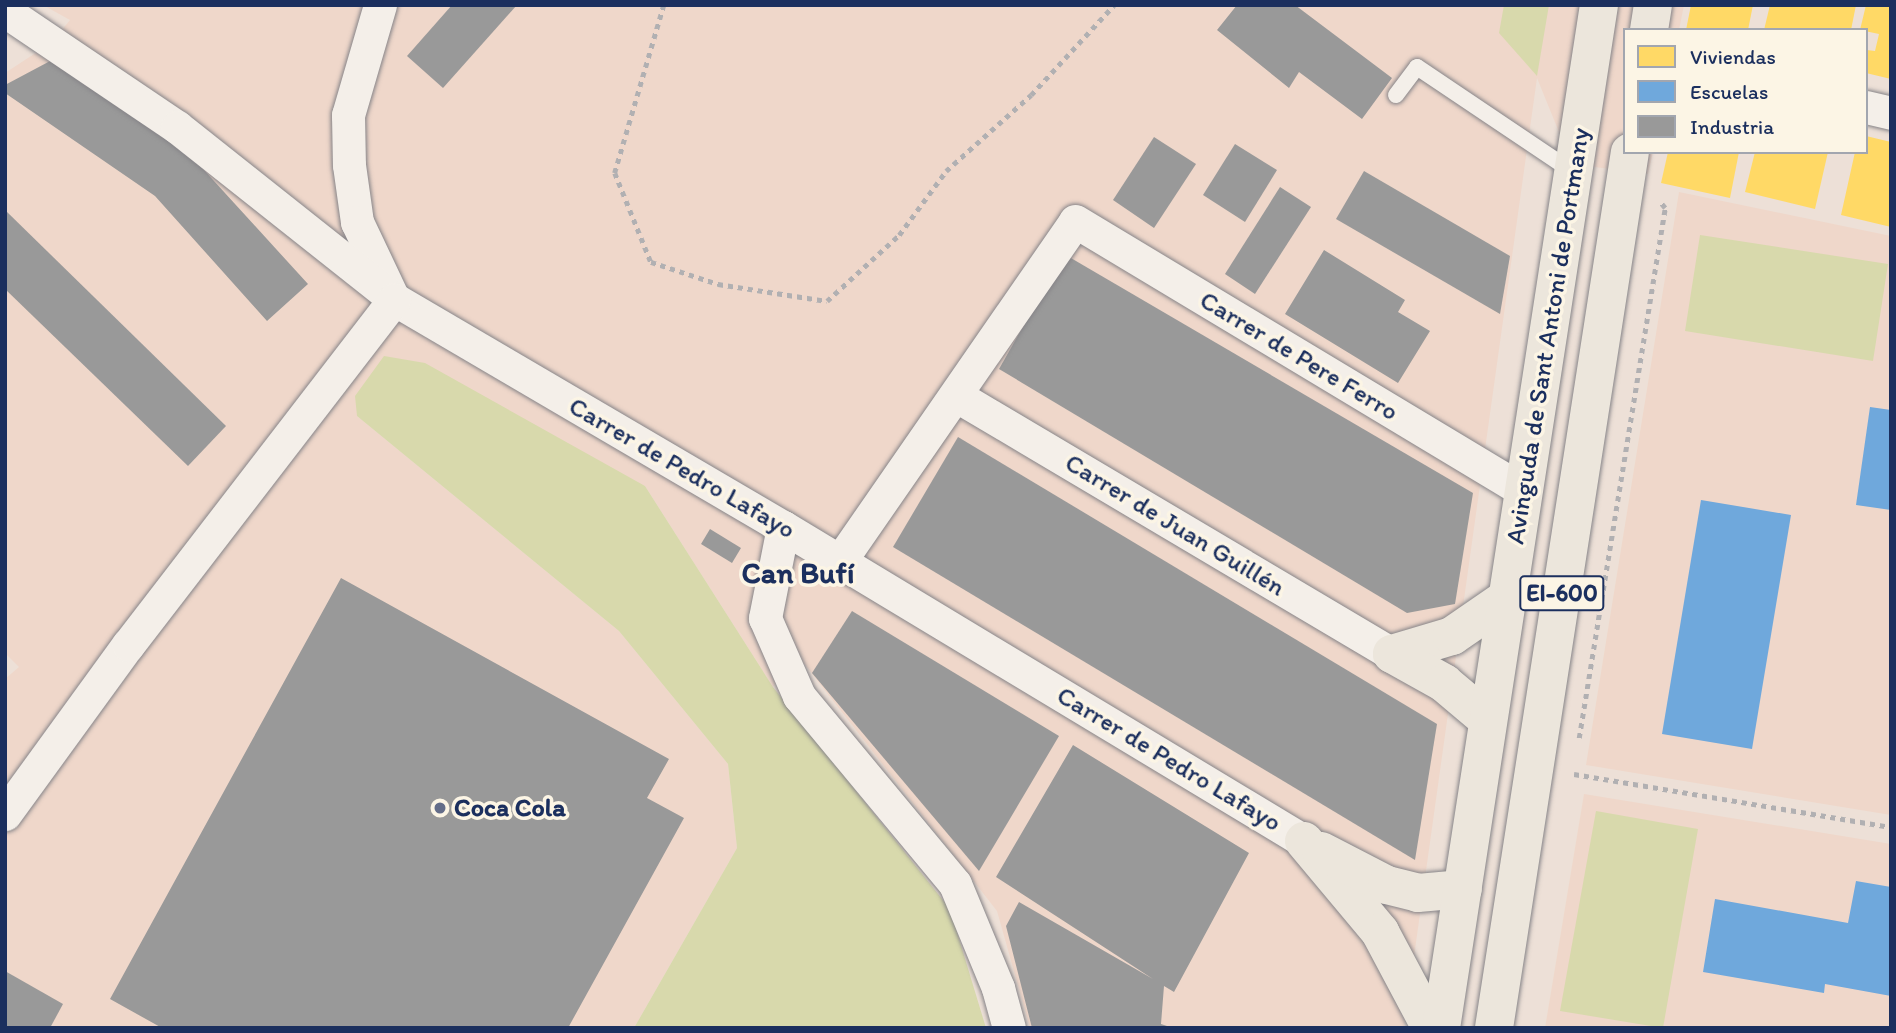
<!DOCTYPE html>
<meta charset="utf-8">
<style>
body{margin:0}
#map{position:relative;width:1896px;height:1033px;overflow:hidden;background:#ede0d7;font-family:Itim,sans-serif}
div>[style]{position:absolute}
.built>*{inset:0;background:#efd7ca}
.green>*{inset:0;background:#d8d9ac}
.homes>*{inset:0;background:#ffd966}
.schools>*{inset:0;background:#6fa8dc}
.industry>*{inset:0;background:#999}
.path>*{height:4.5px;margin-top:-2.25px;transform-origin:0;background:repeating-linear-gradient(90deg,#b1b0b2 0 5px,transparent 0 10px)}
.roads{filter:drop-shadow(0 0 2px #868488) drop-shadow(0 0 2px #868488)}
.service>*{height:16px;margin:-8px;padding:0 8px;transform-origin:8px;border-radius:8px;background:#f4efe9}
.minor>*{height:33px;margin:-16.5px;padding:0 16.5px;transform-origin:16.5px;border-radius:16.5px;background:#f4efe9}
.primary>*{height:38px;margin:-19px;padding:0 19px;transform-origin:19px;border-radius:19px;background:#ece6dc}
.dots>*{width:19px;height:19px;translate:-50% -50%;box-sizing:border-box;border:4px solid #fcf5e5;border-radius:50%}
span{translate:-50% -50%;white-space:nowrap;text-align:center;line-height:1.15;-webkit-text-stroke:7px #fcf5e5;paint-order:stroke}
.shield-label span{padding:2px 5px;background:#fcf5e5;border:2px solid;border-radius:5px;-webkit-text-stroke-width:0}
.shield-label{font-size:24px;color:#1b2f5e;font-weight:700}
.street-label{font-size:26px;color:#1b2f5e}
.poi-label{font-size:26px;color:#1b2f5e;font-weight:700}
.left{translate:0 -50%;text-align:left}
.quarter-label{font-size:30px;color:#1b2f5e;font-weight:700}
.frame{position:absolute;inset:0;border:7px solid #1b2f5e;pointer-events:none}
.legend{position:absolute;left:1623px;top:28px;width:245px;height:126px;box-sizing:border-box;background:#fcf5e5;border:2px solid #a2a6af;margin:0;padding:9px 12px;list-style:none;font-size:21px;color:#1b2f5e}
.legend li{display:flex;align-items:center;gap:14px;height:35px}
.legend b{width:35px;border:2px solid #a2a6af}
</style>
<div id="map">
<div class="built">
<div style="clip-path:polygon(43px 5px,1684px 5px,1679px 30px,1625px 30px,1625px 152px,1653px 152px,1648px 174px,1572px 164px,1537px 78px,1404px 1028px,1030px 1028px,997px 911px,799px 657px,773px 687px,645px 486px,357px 416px,619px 631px,728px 764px,737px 848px,634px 1028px,5px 1028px,5px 679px,19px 667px,5px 653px,5px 73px,51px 43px,70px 20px)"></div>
<div style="clip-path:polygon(1679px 192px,1891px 236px,1891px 815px,1586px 765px)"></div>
<div style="clip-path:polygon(1584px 794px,1891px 844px,1891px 1028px,1545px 1028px)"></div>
</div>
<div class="green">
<div style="clip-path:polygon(1504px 5px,1549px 5px,1537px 76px,1499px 33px)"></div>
<div style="clip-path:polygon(1700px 235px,1888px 264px,1873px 361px,1685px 331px)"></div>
<div style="clip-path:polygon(384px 356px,425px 363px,645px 486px,773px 687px,950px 909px,986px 1028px,634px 1028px,737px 848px,728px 764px,619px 631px,357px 416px,355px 396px)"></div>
<div style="clip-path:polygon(1596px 811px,1698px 829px,1663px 1028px,1560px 1011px)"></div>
</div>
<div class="homes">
<div style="clip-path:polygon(1691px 5px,1753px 5px,1748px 30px,1686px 30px)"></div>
<div style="clip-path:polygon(1770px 5px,1856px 5px,1851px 30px,1764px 30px)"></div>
<div style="clip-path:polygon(1866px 5px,1891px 5px,1891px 79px,1866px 73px,1867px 50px,1875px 51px,1879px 34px,1860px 30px)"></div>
<div style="clip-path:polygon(1866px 136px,1891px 142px,1891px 227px,1841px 215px,1855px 152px,1866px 152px)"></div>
<div style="clip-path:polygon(1668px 152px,1739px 152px,1730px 198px,1661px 183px)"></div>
<div style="clip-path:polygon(1755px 152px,1828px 152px,1815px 209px,1745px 192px)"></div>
</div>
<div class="schools">
<div style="clip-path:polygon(1870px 407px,1891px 410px,1891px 510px,1856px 505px)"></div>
<div style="clip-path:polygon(1701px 500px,1791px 515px,1752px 749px,1662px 734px)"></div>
<div style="clip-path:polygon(1856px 881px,1891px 887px,1891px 996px,1825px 984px,1824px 993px,1703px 972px,1715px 899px,1848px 923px)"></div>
</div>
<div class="industry">
<div style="clip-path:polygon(452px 5px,517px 5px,443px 88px,407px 56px)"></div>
<div style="clip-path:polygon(1237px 5px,1295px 5px,1392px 78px,1362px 119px,1299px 72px,1289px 88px,1217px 30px)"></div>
<div style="clip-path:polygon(52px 60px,183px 147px,308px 284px,267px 321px,155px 196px,5px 93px,5px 85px)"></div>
<div style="clip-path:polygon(1154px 137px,1196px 164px,1154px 228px,1113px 200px)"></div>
<div style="clip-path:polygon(1235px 144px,1277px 170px,1245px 222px,1203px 195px)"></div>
<div style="clip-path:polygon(1364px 171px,1510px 256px,1500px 314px,1336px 219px)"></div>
<div style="clip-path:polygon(1280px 187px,1311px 207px,1255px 294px,1225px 274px)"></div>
<div style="clip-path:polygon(5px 210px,226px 426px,188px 466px,5px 289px)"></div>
<div style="clip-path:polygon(1324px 250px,1405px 300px,1398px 312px,1430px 331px,1398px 383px,1285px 314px)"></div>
<div style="clip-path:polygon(1064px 254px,1473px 493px,1455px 604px,1407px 613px,999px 369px)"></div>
<div style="clip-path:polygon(958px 437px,1437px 724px,1415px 860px,893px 547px)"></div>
<div style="clip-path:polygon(710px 529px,741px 548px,732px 563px,701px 544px)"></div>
<div style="clip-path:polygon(341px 578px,669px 759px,647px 798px,684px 818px,568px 1028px,162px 1028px,110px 999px)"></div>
<div style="clip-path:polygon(852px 611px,1059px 736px,979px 871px,812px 673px)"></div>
<div style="clip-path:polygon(1073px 745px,1249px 853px,1174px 992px,1164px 986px,1161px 1024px,1173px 1028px,1032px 1028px,1006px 926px,1019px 902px,1153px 979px,996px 877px)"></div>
<div style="clip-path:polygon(5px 971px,63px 1004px,50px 1028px,5px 1028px)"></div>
</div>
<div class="path">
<div style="left:664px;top:5px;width:175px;rotate:106.3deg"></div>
<div style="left:615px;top:173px;width:96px;rotate:68deg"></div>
<div style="left:651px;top:262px;width:71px;rotate:18.2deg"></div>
<div style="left:718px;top:284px;width:110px;rotate:8.9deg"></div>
<div style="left:827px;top:301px;width:98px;rotate:-42.5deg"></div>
<div style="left:899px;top:235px;width:79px;rotate:-53.7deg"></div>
<div style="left:946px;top:171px;width:114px;rotate:-41.8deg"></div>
<div style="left:1031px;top:95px;width:122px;rotate:-47.3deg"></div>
<div style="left:1579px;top:738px;width:537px;rotate:-80.78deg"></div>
<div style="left:1665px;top:208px;width:8px;rotate:-130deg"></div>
<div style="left:1574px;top:774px;width:321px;rotate:9.5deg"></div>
</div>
<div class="roads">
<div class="service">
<div style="left:1396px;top:95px;width:35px;rotate:-53deg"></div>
<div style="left:1417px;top:67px;width:188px;rotate:33.9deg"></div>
</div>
<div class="minor">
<div style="left:380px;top:5px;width:115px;rotate:106.2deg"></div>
<div style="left:348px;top:115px;width:50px;rotate:88.9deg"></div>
<div style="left:349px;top:165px;width:58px;rotate:82deg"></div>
<div style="left:357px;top:222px;width:80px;rotate:64.7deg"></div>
<div style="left:5px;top:11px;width:207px;rotate:34deg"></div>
<div style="left:177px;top:127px;width:277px;rotate:38.4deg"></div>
<div style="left:394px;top:299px;width:451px;rotate:30.4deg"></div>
<div style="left:783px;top:527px;width:608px;rotate:31.08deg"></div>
<div style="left:1866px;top:107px;width:26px;rotate:13deg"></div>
<div style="left:957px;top:396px;width:506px;rotate:30.67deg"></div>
<div style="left:783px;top:527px;width:93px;rotate:101.2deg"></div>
<div style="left:765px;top:618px;width:85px;rotate:66.4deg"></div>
<div style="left:799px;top:696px;width:244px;rotate:50.3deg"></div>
<div style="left:955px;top:884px;width:113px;rotate:67.5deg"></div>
<div style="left:998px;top:988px;width:41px;rotate:74.6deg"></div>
<div style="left:840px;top:561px;width:413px;rotate:-55.3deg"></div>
<div style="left:1075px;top:221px;width:524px;rotate:31.02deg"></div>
<div style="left:5px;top:814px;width:209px;rotate:-54deg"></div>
<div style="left:128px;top:645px;width:436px;rotate:-52.4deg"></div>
</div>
<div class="primary">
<div style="left:1649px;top:30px;width:25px;rotate:-81deg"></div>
<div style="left:1392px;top:654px;width:63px;rotate:-16.7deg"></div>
<div style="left:1452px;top:636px;width:67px;rotate:-34.6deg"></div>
<div style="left:1392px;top:654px;width:60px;rotate:29.1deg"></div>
<div style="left:1444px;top:683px;width:57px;rotate:40.1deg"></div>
<div style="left:1304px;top:841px;width:119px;rotate:50.1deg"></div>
<div style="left:1380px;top:932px;width:109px;rotate:62deg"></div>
<div style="left:1321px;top:851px;width:74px;rotate:27.3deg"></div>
<div style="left:1387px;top:885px;width:32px;rotate:14deg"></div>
<div style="left:1418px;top:893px;width:45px;rotate:-5.1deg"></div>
<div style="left:1441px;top:1028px;width:1035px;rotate:-81.22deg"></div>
<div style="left:1494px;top:1028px;width:886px;rotate:-81.18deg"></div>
</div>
</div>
<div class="dots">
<div style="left:440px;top:808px;background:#646d88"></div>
</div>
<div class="shield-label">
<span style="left:1562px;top:593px">EI-600</span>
</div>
<div class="street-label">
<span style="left:1548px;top:336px;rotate:-81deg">Avinguda de Sant Antoni de Portmany</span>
<span style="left:1299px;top:356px;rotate:31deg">Carrer de Pere Ferro</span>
<span style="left:682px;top:468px;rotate:30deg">Carrer de Pedro Lafayo</span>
<span style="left:1175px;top:525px;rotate:31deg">Carrer de Juan Guillén</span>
<span style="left:1169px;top:759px;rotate:31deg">Carrer de Pedro Lafayo</span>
</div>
<div class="poi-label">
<span class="left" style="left:454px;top:808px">Coca Cola</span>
</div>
<div class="quarter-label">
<span style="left:798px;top:573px">Can Bufí</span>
</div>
<div class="frame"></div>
<ul class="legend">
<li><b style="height:19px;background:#ffd966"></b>Viviendas</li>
<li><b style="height:19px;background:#6fa8dc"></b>Escuelas</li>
<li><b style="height:19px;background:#999"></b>Industria</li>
</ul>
</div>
